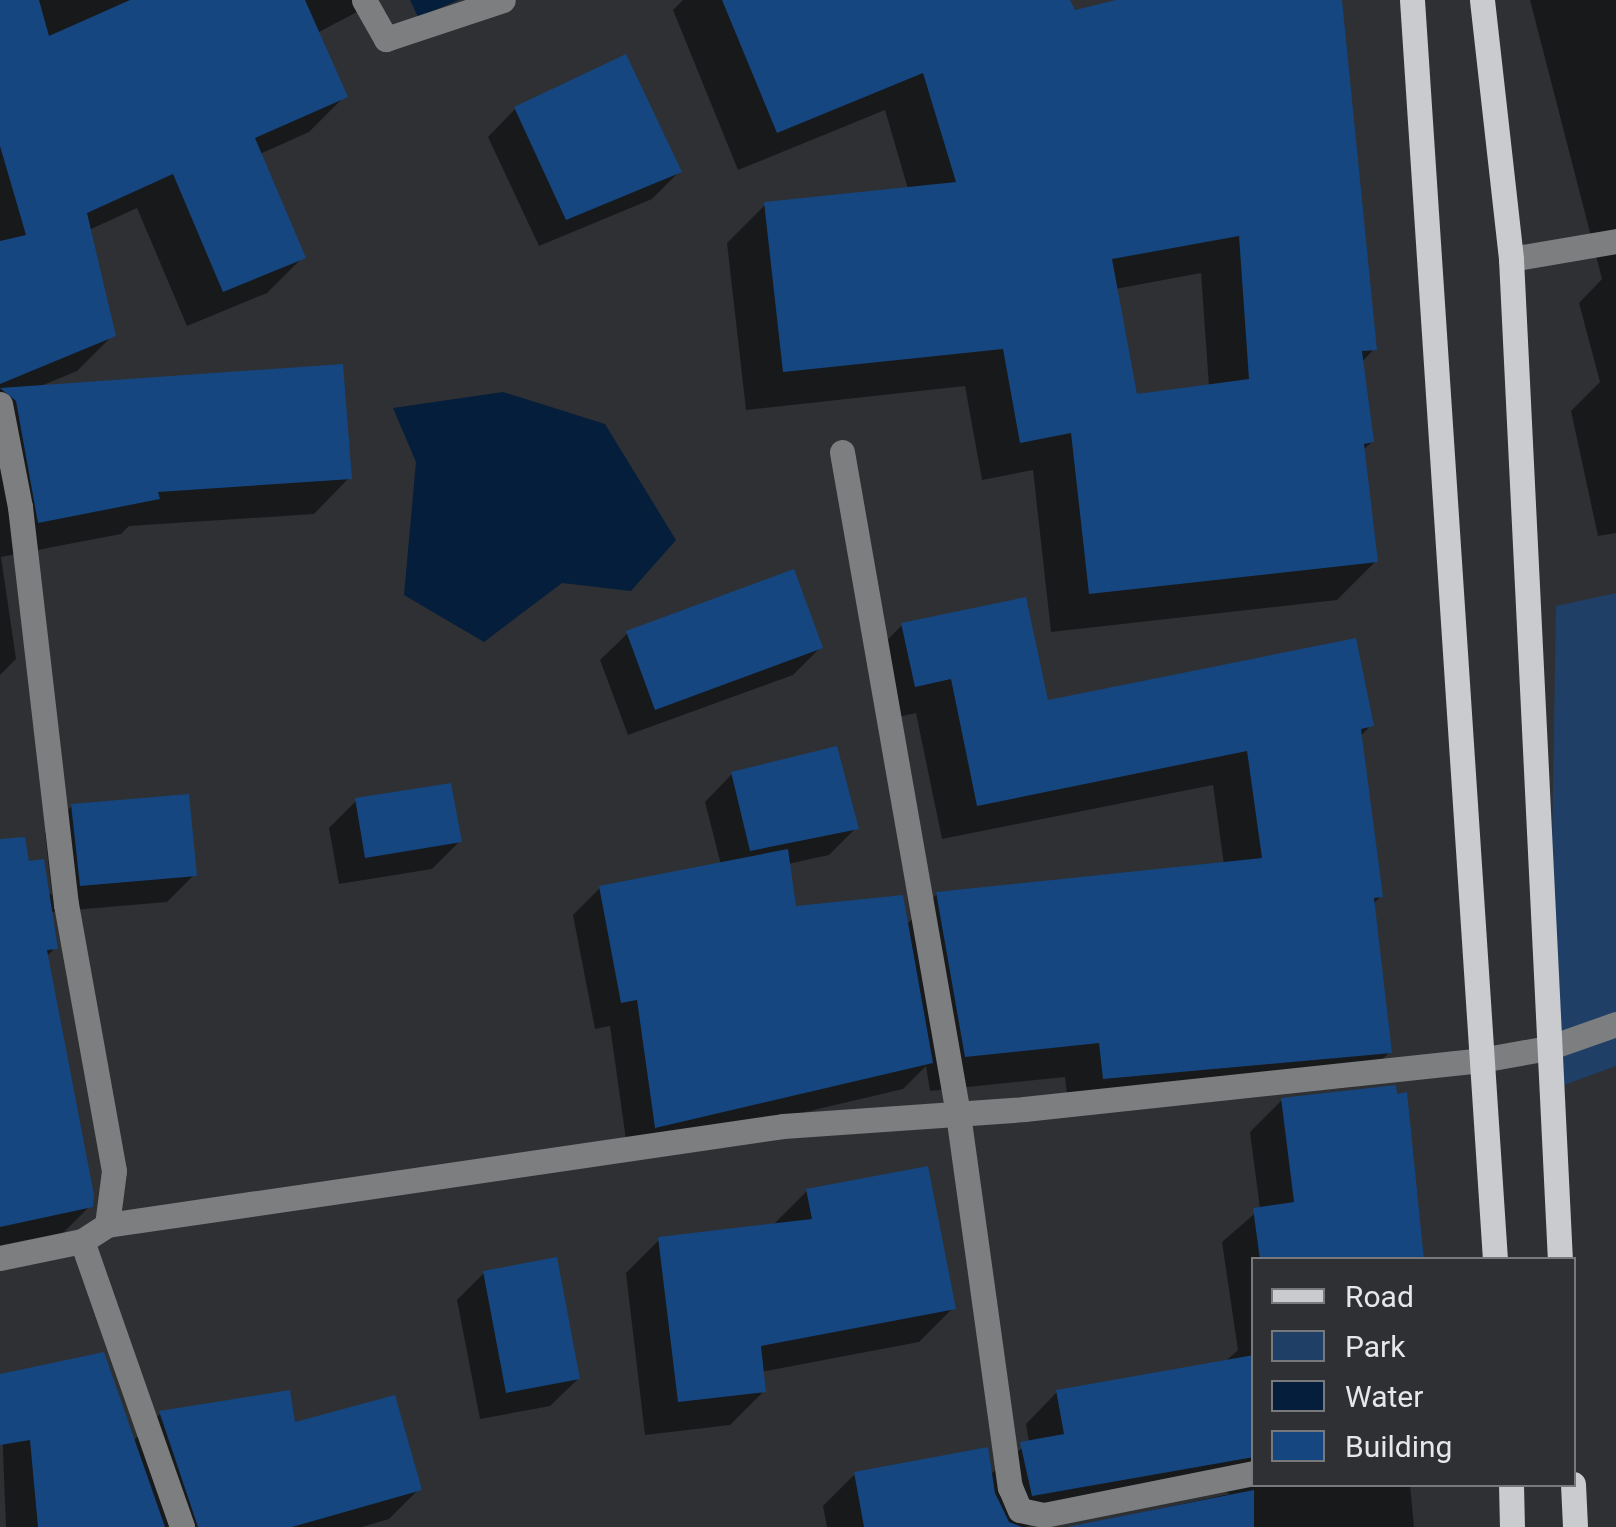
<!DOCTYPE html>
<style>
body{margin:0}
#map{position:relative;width:1616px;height:1527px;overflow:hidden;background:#2e3033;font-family:Roboto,sans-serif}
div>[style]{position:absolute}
.green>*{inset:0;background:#203f66}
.water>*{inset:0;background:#051e3c}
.shadow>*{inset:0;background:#0007}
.building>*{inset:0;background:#15467f}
.minor>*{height:25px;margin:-12.5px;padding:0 12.5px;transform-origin:12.5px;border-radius:12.5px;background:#7c7e7f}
.major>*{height:25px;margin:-12.5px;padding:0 12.5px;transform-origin:12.5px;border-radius:12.5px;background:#c9cbce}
span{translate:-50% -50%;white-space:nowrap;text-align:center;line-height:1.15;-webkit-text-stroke:10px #2e3033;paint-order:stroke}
.legend{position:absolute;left:1251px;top:1257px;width:325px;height:230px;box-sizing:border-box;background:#2e3033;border:2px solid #78797c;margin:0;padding:12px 18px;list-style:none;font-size:30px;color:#e6e7e9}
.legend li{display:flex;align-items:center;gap:20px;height:50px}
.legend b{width:50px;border:2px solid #78797c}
</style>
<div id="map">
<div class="green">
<div style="clip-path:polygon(1616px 593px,1616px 1066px,1548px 1091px,1556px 606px)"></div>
</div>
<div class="water">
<div style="clip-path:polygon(410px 0,459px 0,418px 17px)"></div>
<div style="clip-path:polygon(503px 392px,605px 424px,676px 540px,631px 591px,562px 583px,484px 642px,404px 595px,416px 462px,393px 408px)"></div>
</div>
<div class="shadow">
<div style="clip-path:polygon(0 0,380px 0,317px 33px,345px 96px,309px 132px,260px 154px,303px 257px,267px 293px,187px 326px,137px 208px,89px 230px,113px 335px,77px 371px,41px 386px,349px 478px,314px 514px,129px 526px,121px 534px,1px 557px,16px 659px,0 675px)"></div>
<div style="clip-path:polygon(evenodd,683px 0,1068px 0,1073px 13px,1126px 0,1340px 0,1374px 349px,1361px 363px,1372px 442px,1362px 451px,1376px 561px,1337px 600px,1051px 632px,1033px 470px,982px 480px,965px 386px,746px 410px,727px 243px,766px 204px,908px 189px,885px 110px,738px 170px,673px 10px,683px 0,1201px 273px,1209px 387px,1135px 397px,1115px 289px,1201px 273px)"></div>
<div style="clip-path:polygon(1530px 0,1616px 0,1616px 533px,1598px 536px,1571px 411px,1600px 382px,1579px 303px,1602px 279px)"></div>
<div style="clip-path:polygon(625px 57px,679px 172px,652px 199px,539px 246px,488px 137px,515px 109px)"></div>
<div style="clip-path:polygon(902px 625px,1046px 703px,1371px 725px,1360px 737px,1381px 896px,1372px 905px,1390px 1052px,1354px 1087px,1069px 1113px,1065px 1077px,930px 1091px,926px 1066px,903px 1089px,628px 1154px,610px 1026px,595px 1029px,573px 915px,600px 888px,721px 865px,705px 802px,732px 774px,856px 828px,829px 855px,788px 864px,794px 909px,906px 925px,937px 894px,1224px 865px,1213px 785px,942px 839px,916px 713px,880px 721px,867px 661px)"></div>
<div style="clip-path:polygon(628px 633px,820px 648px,793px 675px,628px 735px,600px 660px)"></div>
<div style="clip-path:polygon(356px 801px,459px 842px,432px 869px,339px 884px,329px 828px)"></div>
<div style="clip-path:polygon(72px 806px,194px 875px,167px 902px,50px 912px,55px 948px,46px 957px,90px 1206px,59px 1237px,0 1250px,0 867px,52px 895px,45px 833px)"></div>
<div style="clip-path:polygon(1282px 1100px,1422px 1260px,1254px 1260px,1254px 1484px,1410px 1484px,1414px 1527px,1073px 1527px,1230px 1494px,1219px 1488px,1024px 1527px,827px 1527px,823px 1506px,855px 1474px,992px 1473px,1029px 1442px,1026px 1424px,1057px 1392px,1225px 1362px,1238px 1350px,1222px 1242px,1260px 1209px,1250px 1132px)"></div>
<div style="clip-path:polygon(807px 1191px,953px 1308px,919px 1342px,761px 1372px,764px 1391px,730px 1425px,645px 1435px,626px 1273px,660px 1239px,772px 1226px)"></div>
<div style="clip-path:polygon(484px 1273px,578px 1379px,550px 1406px,480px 1419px,457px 1300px)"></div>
<div style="clip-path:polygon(0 1376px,132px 1442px,160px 1414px,293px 1425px,419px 1489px,389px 1519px,362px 1527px,6px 1527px)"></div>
</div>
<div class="building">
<div style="clip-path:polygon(0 0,39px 0,49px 36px,130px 0,305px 0,348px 97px,255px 138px,306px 258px,223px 292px,173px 174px,87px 213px,116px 336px,0 384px,0 241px,26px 235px,0 146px)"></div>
<div style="clip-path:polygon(evenodd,722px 0,1070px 0,1075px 10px,1116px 0,1342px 0,1377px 350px,1362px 351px,1374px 442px,1364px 444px,1378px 562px,1089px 594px,1071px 433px,1020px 443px,1003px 349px,783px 372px,764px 202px,956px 182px,923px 73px,777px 133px,722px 0,1239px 236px,1249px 379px,1137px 394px,1112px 259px,1239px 236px)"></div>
<div style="clip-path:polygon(626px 54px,682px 172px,566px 220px,514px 107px)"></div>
<div style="clip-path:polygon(343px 364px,352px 479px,158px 492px,160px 499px,38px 523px,16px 401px,0 388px)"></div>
<div style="clip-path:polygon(794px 569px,823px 648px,655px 710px,626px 631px)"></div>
<div style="clip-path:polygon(1026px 597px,1048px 700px,1356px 638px,1374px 726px,1361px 729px,1383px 897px,1374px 898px,1392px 1053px,1103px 1079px,1099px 1043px,965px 1057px,936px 892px,1262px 858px,1247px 751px,977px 806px,951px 679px,915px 687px,901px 623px)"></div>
<div style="clip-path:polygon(837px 746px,859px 829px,750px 851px,731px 772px)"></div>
<div style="clip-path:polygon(451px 783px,462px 842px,365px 858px,355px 798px)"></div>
<div style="clip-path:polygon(189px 794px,197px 876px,80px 886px,71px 804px)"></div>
<div style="clip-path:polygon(25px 837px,29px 861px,44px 859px,58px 949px,47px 950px,94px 1195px,93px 1207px,0 1227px,0 839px)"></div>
<div style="clip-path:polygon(788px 849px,796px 906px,903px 895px,933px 1063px,655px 1128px,637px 1000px,621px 1003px,599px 886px)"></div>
<div style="clip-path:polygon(1396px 1085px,1397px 1094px,1407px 1092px,1424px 1260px,1260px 1260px,1253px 1208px,1294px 1202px,1281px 1098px)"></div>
<div style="clip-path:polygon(928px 1166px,956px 1309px,761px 1346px,766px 1392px,678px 1402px,658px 1237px,812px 1219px,806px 1189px)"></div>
<div style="clip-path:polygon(557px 1257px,580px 1379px,506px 1393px,483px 1271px)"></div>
<div style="clip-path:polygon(104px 1352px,165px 1527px,38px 1527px,30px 1440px,0 1445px,0 1374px)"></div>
<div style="clip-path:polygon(1254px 1355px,1254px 1457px,1032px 1496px,1020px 1442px,1064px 1434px,1056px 1390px)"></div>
<div style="clip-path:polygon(290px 1390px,295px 1422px,395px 1395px,422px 1490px,292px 1527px,198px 1527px,159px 1411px)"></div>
<div style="clip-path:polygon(988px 1447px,995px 1493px,1009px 1522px,1022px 1527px,864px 1527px,854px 1472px)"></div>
<div style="clip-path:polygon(1254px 1490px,1254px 1527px,1067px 1527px)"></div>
</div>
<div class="minor">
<div style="left:364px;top:0;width:45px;rotate:60.6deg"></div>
<div style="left:386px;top:39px;width:123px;rotate:-18.4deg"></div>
<div style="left:1511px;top:259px;width:107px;rotate:-9.7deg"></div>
<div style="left:0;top:404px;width:105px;rotate:79deg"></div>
<div style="left:20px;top:507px;width:400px;rotate:83.4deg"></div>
<div style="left:66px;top:904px;width:271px;rotate:79.8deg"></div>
<div style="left:114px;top:1171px;width:54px;rotate:97.4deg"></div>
<div style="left:107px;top:1225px;width:30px;rotate:147deg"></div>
<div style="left:82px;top:1241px;width:84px;rotate:168.3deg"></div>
<div style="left:842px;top:452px;width:672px;rotate:80.06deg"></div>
<div style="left:958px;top:1114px;width:377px;rotate:82.1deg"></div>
<div style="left:1010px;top:1487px;width:25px;rotate:67deg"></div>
<div style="left:1020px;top:1510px;width:25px;rotate:12deg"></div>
<div style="left:1044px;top:1515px;width:214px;rotate:-11.3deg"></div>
<div style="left:107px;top:1225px;width:683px;rotate:-8.33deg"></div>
<div style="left:783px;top:1126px;width:242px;rotate:-4deg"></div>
<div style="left:1024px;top:1109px;width:460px;rotate:-6.1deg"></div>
<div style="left:1481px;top:1060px;width:68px;rotate:-10.2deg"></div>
<div style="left:1548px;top:1048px;width:72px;rotate:-19.4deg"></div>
<div style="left:82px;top:1241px;width:303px;rotate:70.7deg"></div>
</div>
<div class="major">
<div style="left:1412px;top:0;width:1263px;rotate:86.23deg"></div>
<div style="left:1482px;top:0;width:261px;rotate:83.6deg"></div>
<div style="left:1511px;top:259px;width:1002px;rotate:87.2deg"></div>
<div style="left:1511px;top:1484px;width:43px;rotate:88.7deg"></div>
<div style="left:1573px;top:1484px;width:43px;rotate:87.3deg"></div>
</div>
<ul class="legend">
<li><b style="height:12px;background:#c9cbce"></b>Road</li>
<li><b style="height:28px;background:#203f66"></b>Park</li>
<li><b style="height:28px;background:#051e3c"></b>Water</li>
<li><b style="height:28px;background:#15467f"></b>Building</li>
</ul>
</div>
